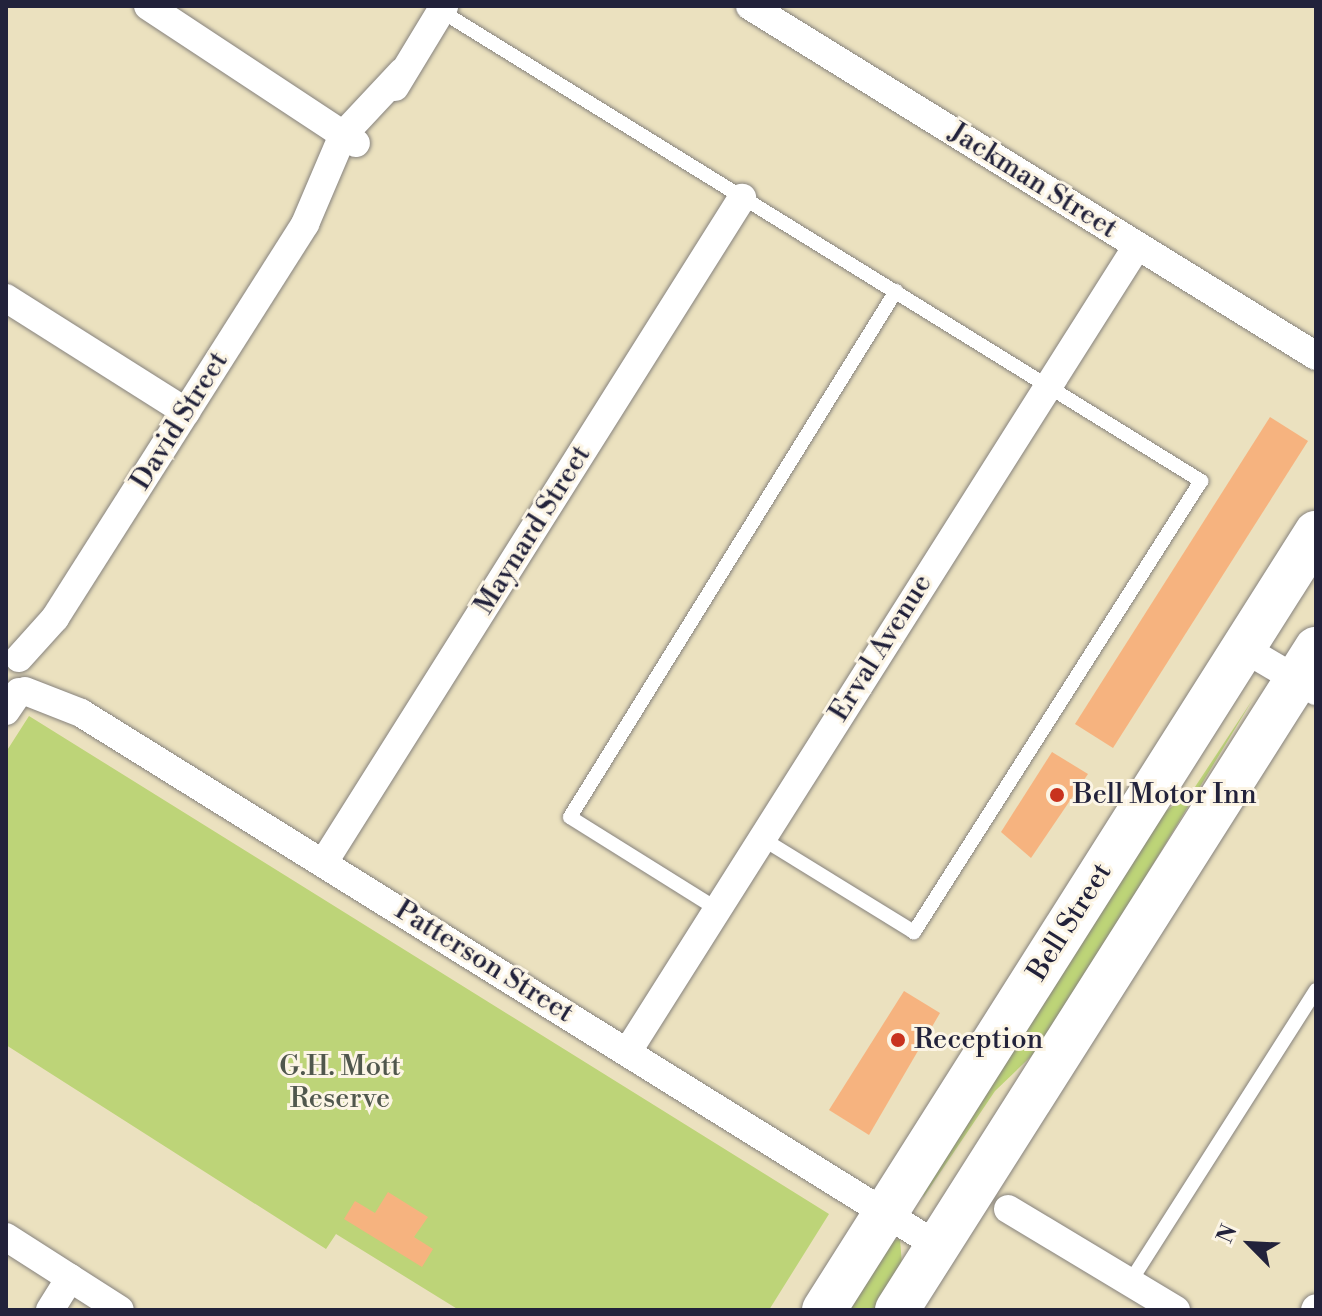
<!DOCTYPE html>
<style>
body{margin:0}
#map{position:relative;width:1322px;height:1316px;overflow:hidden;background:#ebe1bf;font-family:"Libre Bodoni",serif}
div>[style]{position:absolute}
.green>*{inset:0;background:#bdd478}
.building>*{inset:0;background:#f6b37f}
.roads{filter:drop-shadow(0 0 2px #86827d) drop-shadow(0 0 2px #86827d)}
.service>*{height:14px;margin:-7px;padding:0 7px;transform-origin:7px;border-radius:7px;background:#fff}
.minor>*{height:28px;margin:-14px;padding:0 14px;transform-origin:14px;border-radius:14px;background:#fff}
.trunk>*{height:44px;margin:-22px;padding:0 22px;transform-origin:22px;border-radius:22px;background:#fff}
.dots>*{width:22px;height:22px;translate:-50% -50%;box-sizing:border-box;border:4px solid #fcf5e5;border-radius:50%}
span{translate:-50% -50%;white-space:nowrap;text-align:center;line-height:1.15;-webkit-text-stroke:6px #fcf5e5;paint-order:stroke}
.street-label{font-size:28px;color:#22223b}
.poi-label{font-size:28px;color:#22223b}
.left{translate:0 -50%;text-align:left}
.park-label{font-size:28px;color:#50574d}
.frame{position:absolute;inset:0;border:8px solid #22223b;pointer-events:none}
.north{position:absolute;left:1210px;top:1204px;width:80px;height:80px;-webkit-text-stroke:6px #fcf5e5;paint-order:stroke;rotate:294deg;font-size:22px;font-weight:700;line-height:32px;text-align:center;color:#22223b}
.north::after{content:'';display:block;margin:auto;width:28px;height:36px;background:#22223b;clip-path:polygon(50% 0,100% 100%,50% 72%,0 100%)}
</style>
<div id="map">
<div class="green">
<div style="clip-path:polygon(1253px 699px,1045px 1043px,995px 1091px,923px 1198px,927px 1181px,1156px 818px,1191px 793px)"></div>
<div style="clip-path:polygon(29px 716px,829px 1214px,769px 1310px,459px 1310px,336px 1234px,326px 1249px,6px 1045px,6px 752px)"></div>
<div style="clip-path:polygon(900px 1239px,902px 1265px,874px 1310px,847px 1310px,890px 1241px)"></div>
</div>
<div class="building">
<div style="clip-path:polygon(1270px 417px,1308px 441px,1113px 748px,1075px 724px)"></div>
<div style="clip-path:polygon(1052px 752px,1088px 774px,1031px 858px,1001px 832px)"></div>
<div style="clip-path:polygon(904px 991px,940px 1013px,869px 1135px,829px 1110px)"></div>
<div style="clip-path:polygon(388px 1192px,428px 1217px,414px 1237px,433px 1249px,422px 1267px,344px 1219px,355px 1201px,375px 1213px)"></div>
</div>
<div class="roads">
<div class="service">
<div style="left:441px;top:11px;width:894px;rotate:31.73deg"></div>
<div style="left:1201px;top:481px;width:535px;rotate:122.47deg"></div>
<div style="left:914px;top:932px;width:180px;rotate:-148.4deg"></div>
<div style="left:717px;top:909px;width:173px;rotate:-148deg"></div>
<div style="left:570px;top:817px;width:619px;rotate:-58.21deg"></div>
<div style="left:1130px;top:1282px;width:346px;rotate:-57.5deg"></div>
</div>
<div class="minor">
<div style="left:148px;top:6px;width:249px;rotate:33.4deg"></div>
<div style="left:750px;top:6px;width:665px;rotate:31.73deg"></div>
<div style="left:395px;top:87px;width:95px;rotate:-58.8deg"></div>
<div style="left:6px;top:298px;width:213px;rotate:32.3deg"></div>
<div style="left:1243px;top:648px;width:85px;rotate:30.5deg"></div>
<div style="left:19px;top:658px;width:54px;rotate:-48deg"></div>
<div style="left:55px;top:618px;width:467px;rotate:-57.6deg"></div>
<div style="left:305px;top:224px;width:97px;rotate:-66.9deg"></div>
<div style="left:343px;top:135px;width:86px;rotate:-46.9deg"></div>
<div style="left:25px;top:691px;width:60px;rotate:21.4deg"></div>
<div style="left:81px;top:713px;width:1009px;rotate:31.88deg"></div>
<div style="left:6px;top:711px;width:23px;rotate:-56deg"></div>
<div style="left:324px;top:862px;width:785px;rotate:-57.81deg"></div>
<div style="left:628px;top:1051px;width:952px;rotate:-57.69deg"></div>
<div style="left:1008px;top:1209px;width:196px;rotate:31deg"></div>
<div style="left:6px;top:1237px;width:135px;rotate:32.6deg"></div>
<div style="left:50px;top:1310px;width:38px;rotate:-58deg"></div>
<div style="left:1315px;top:1310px;width:2px;rotate:-63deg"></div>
</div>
<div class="trunk">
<div style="left:824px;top:1310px;width:920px;rotate:-57.66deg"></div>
<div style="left:897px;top:1310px;width:783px;rotate:-57.63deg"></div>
</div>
</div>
<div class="dots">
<div style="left:1057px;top:795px;background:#c8321e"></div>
<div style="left:898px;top:1040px;background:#c8321e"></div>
</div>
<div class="street-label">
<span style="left:1033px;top:181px;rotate:32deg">Jackman Street</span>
<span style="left:180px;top:421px;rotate:-58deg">David Street</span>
<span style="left:533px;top:530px;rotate:-58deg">Maynard Street</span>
<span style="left:881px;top:648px;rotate:-58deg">Erval Avenue</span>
<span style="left:1070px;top:922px;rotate:-58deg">Bell Street</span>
<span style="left:484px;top:962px;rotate:32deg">Patterson Street</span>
</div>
<div class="poi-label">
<span class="left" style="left:1073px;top:795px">Bell Motor Inn</span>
<span class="left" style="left:914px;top:1040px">Reception</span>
</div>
<div class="park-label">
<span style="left:340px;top:1083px">G.H. Mott<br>Reserve</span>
</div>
<div class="frame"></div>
<div class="north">N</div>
</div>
